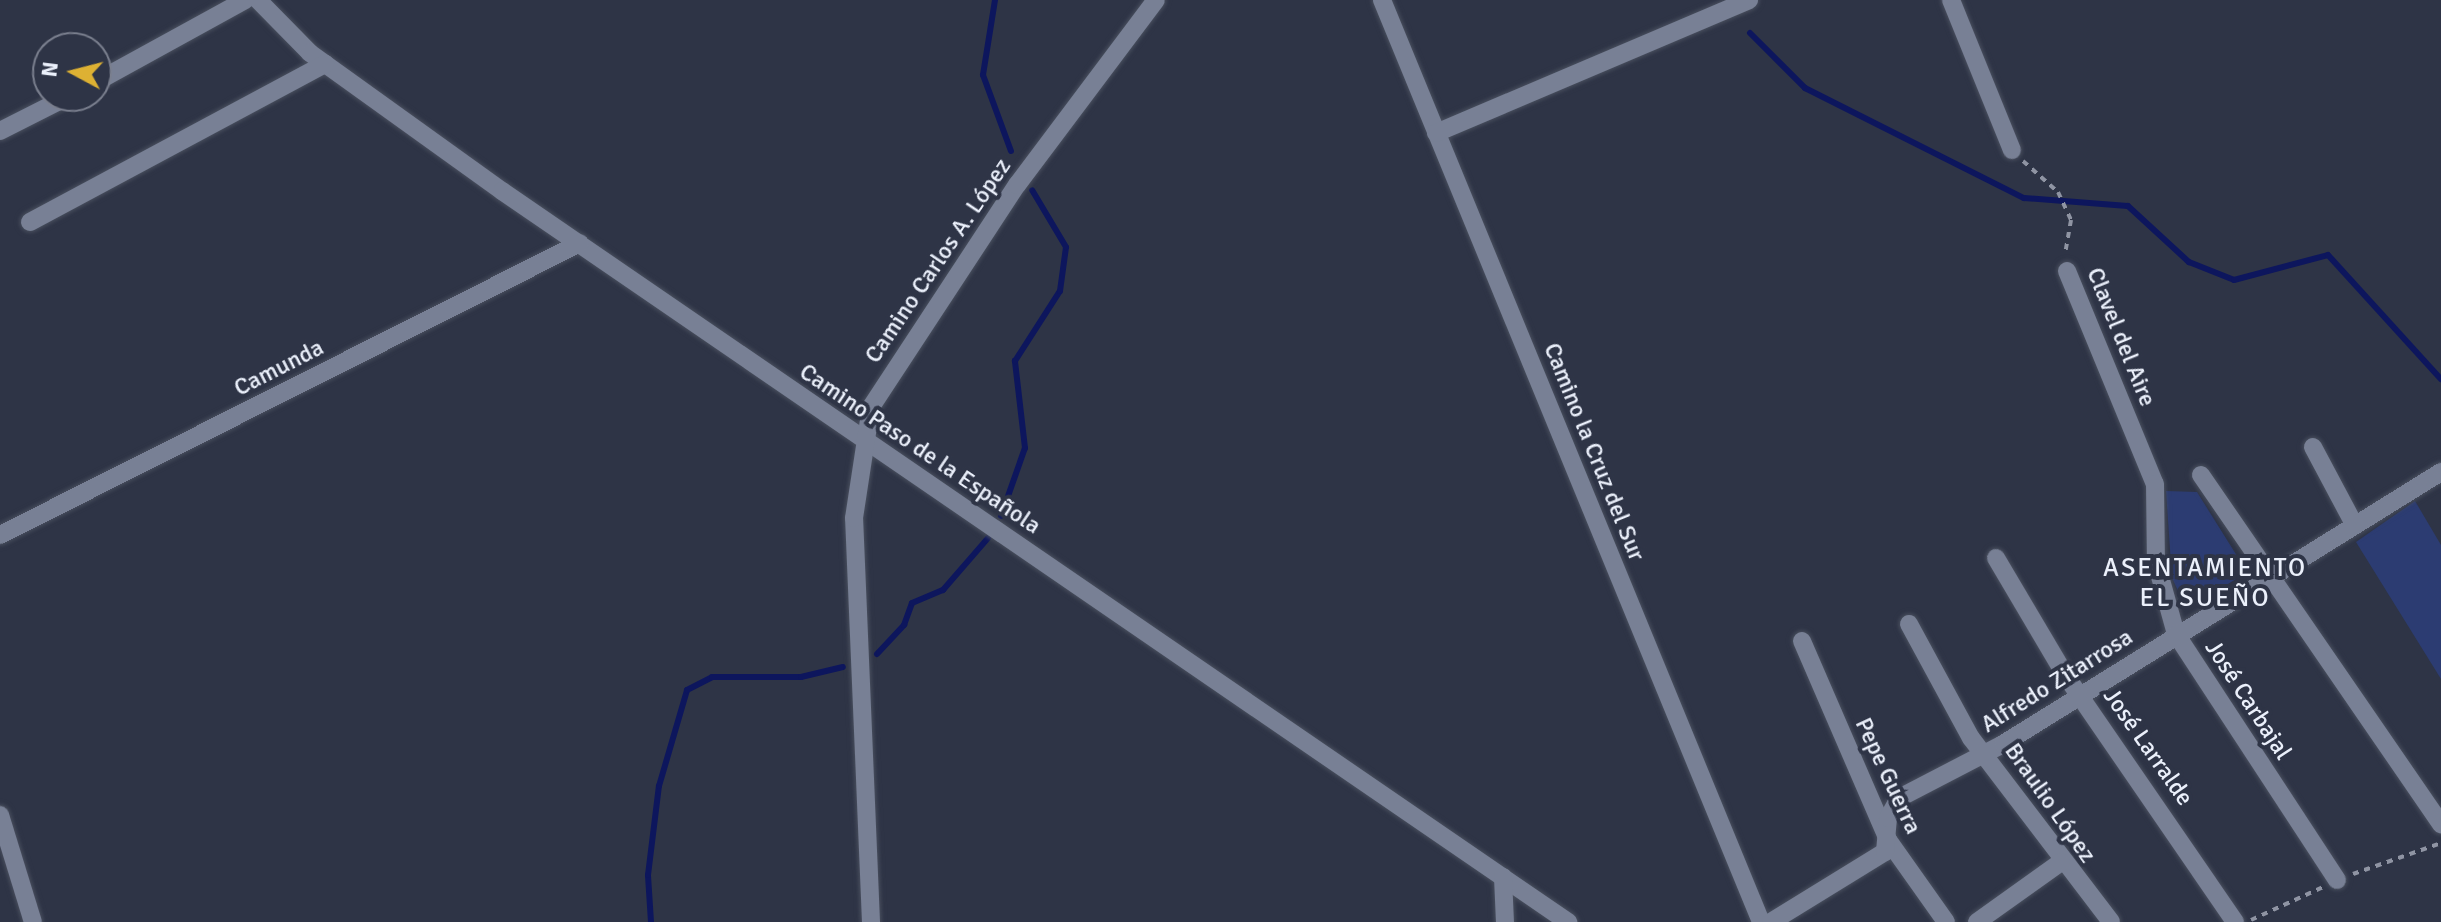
<!DOCTYPE html>
<meta charset="utf-8">
<style>
body{margin:0}
#map{position:relative;width:2441px;height:922px;overflow:hidden;background:#2e3446;font-family:Signika,sans-serif}
div>[style]{position:absolute}
.green>*{inset:0;background:#2c3c72}
.stream>*{height:6px;margin:-3px;padding:0 3px;transform-origin:3px;border-radius:3px;background:#0d165d}
.path>*{height:4px;margin-top:-2px;transform-origin:0;background:repeating-linear-gradient(90deg,#8f94a3 0 6px,transparent 0 12px)}
.roads{filter:drop-shadow(0 0 2px #494f5e) drop-shadow(0 0 2px #494f5e)}
.minor>*{height:18px;margin:-9px;padding:0 9px;transform-origin:9px;border-radius:9px;background:#788095}
span{translate:-50% -50%;white-space:nowrap;text-align:center;line-height:1.15;-webkit-text-stroke:8px #2e3446;paint-order:stroke}
.street-label{font-size:24px;color:#ebf0fb}
.neighbourhood-label{font-size:26px;color:#ebf0fb;letter-spacing:2px}
.north{position:absolute;left:32px;top:32px;width:80px;height:80px;box-sizing:border-box;background:#2e3446;border:2px solid #7a7f8e;border-radius:50%;rotate:277deg;font-size:22px;font-weight:700;line-height:32px;text-align:center;color:#ebf0fb}
.north::after{content:'';display:block;margin:auto;width:28px;height:36px;background:#ddb133;clip-path:polygon(50% 0,100% 100%,50% 72%,0 100%)}
</style>
<div id="map">
<div class="green">
<div style="clip-path:polygon(2166px 491px,2197px 492px,2247px 572px,2187px 610px,2172px 578px)"></div>
<div style="clip-path:polygon(2415px 501px,2441px 545px,2441px 679px,2356px 542px)"></div>
</div>
<div class="stream">
<div style="left:995px;top:0;width:76px;rotate:99.1deg"></div>
<div style="left:983px;top:75px;width:81px;rotate:69.8deg"></div>
<div style="left:1750px;top:33px;width:78px;rotate:45deg"></div>
<div style="left:1805px;top:88px;width:245px;rotate:26.7deg"></div>
<div style="left:2024px;top:198px;width:104px;rotate:4.4deg"></div>
<div style="left:2128px;top:206px;width:83px;rotate:42.6deg"></div>
<div style="left:2189px;top:262px;width:48px;rotate:21.8deg"></div>
<div style="left:2234px;top:280px;width:97px;rotate:-14.9deg"></div>
<div style="left:2328px;top:255px;width:168px;rotate:47.7deg"></div>
<div style="left:1001px;top:516px;width:72px;rotate:-70.6deg"></div>
<div style="left:1025px;top:448px;width:88px;rotate:-96.6deg"></div>
<div style="left:1015px;top:361px;width:83px;rotate:-57.3deg"></div>
<div style="left:1060px;top:291px;width:44px;rotate:-82.2deg"></div>
<div style="left:1066px;top:247px;width:66px;rotate:-120.8deg"></div>
<div style="left:877px;top:654px;width:40px;rotate:-47deg"></div>
<div style="left:904px;top:625px;width:23px;rotate:-70deg"></div>
<div style="left:912px;top:603px;width:34px;rotate:-23deg"></div>
<div style="left:943px;top:590px;width:69px;rotate:-49.1deg"></div>
<div style="left:651px;top:922px;width:47px;rotate:-93.7deg"></div>
<div style="left:648px;top:875px;width:90px;rotate:-83deg"></div>
<div style="left:659px;top:786px;width:100px;rotate:-73.7deg"></div>
<div style="left:687px;top:690px;width:28px;rotate:-27deg"></div>
<div style="left:712px;top:677px;width:89px"></div>
<div style="left:801px;top:677px;width:43px;rotate:-13.4deg"></div>
</div>
<div class="path">
<div style="left:2023px;top:161px;width:47px;rotate:41.5deg"></div>
<div style="left:2058px;top:192px;width:31px;rotate:65deg"></div>
<div style="left:2071px;top:220px;width:34px;rotate:100deg"></div>
<div style="left:2353px;top:874px;width:93px;rotate:-19.4deg"></div>
<div style="left:2251px;top:920px;width:79px;rotate:-24.6deg"></div>
</div>
<div class="roads">
<div class="minor">
<div style="left:258px;top:0;width:74px;rotate:45.5deg"></div>
<div style="left:310px;top:53px;width:236px;rotate:35.7deg"></div>
<div style="left:502px;top:191px;width:1293px;rotate:34.44deg"></div>
<div style="left:1382px;top:0;width:997px;rotate:67.65deg"></div>
<div style="left:1951px;top:0;width:162px;rotate:67.9deg"></div>
<div style="left:96px;top:82px;width:170px;rotate:-28.8deg"></div>
<div style="left:0;top:131px;width:77px;rotate:-26.9deg"></div>
<div style="left:1436px;top:133px;width:340px;rotate:-23deg"></div>
<div style="left:30px;top:222px;width:335px;rotate:-28.2deg"></div>
<div style="left:2067px;top:271px;width:230px;rotate:67.6deg"></div>
<div style="left:2155px;top:484px;width:78px;rotate:89.3deg"></div>
<div style="left:2156px;top:562px;width:75px;rotate:74.5deg"></div>
<div style="left:2176px;top:634px;width:294px;rotate:56.8deg"></div>
<div style="left:2313px;top:447px;width:89px;rotate:62deg"></div>
<div style="left:2201px;top:475px;width:424px;rotate:55.5deg"></div>
<div style="left:0;top:535px;width:649px;rotate:-26.72deg"></div>
<div style="left:1996px;top:558px;width:134px;rotate:59.4deg"></div>
<div style="left:2064px;top:673px;width:302px;rotate:55.5deg"></div>
<div style="left:1909px;top:624px;width:130px;rotate:61.5deg"></div>
<div style="left:1971px;top:738px;width:231px;rotate:52.7deg"></div>
<div style="left:1802px;top:641px;width:217px;rotate:66.6deg"></div>
<div style="left:1888px;top:840px;width:100px;rotate:54.7deg"></div>
<div style="left:0;top:815px;width:112px;rotate:72.9deg"></div>
<div style="left:1503px;top:877px;width:45px;rotate:87.5deg"></div>
<div style="left:871px;top:922px;width:404px;rotate:-92.4deg"></div>
<div style="left:854px;top:518px;width:112px;rotate:-81.3deg"></div>
<div style="left:871px;top:407px;width:266px;rotate:-56.7deg"></div>
<div style="left:1017px;top:185px;width:231px;rotate:-53.1deg"></div>
<div style="left:1771px;top:922px;width:134px;rotate:-31.6deg"></div>
<div style="left:1885px;top:852px;width:34px;rotate:-85deg"></div>
<div style="left:1888px;top:818px;width:23px;rotate:-61deg"></div>
<div style="left:1899px;top:798px;width:117px;rotate:-27.4deg"></div>
<div style="left:2003px;top:744px;width:516px;rotate:-31.84deg"></div>
<div style="left:1977px;top:922px;width:103px;rotate:-35.5deg"></div>
</div>
</div>
<div class="street-label">
<span style="left:938px;top:261px;rotate:-56deg">Camino Carlos A. López</span>
<span style="left:2121px;top:337px;rotate:68deg">Clavel del Aire</span>
<span style="left:279px;top:368px;rotate:-27deg">Camunda</span>
<span style="left:920px;top:449px;rotate:34deg">Camino Paso de la Española</span>
<span style="left:1594px;top:452px;rotate:68deg">Camino la Cruz del Sur</span>
<span style="left:2057px;top:681px;rotate:-32deg">Alfredo Zitarrosa</span>
<span style="left:2248px;top:700px;rotate:57deg">José Carbajal</span>
<span style="left:2148px;top:747px;rotate:55deg">José Larralde</span>
<span style="left:1888px;top:776px;rotate:65deg">Pepe Guerra</span>
<span style="left:2050px;top:803px;rotate:55deg">Braulio López</span>
</div>
<div class="neighbourhood-label">
<span style="left:2205px;top:584px">ASENTAMIENTO<br>EL SUEÑO</span>
</div>
<div class="north">N</div>
</div>
